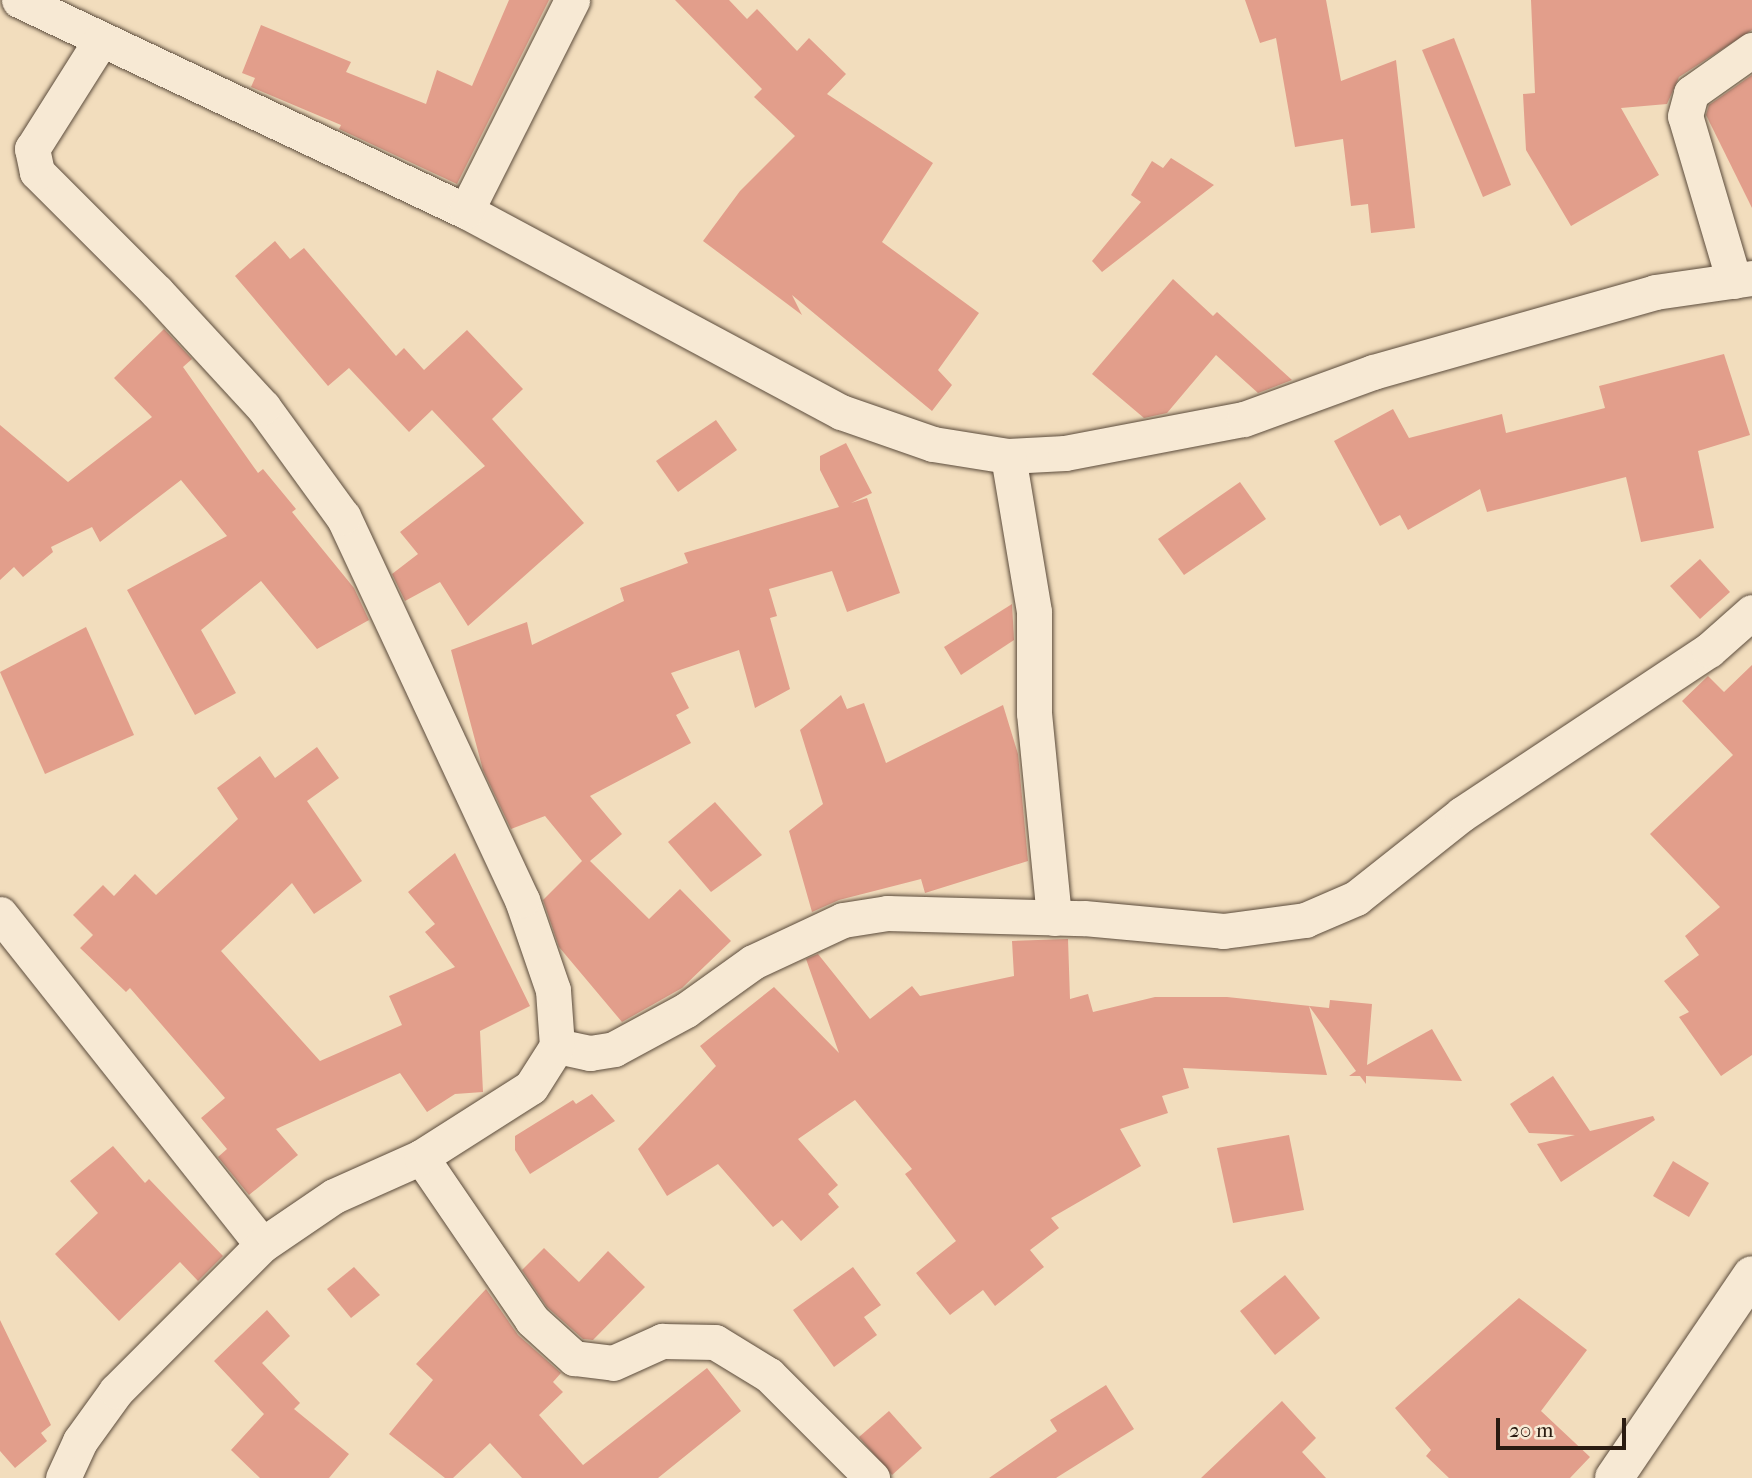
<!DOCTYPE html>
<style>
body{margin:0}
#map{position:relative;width:1752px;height:1478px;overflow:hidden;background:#f2ddbd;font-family:"IM FELL French Canon",serif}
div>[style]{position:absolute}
.building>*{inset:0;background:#e29e8b}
.roads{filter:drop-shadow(0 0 2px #5c4c3c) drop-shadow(0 0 2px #5c4c3c)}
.street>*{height:35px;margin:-17.5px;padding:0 17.5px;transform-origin:17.5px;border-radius:17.5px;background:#f7e9d4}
.secondary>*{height:38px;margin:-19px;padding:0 19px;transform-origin:19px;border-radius:19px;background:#f7e9d4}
span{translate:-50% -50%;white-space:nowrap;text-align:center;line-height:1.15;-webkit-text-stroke:7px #f7e9d4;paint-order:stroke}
.scale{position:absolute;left:1496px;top:1418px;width:130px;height:32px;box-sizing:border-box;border:4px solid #2a1b11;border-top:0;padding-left:9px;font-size:21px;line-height:24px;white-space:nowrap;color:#2a1b11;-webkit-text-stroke:5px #f7e9d4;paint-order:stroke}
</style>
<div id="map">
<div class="building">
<div style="clip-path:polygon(509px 0,549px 0,457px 184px,339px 129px,341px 125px,251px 87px,255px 78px,242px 73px,261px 25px,351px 62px,346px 72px,426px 104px,437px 70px,472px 86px)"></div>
<div style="clip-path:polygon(675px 0,729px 0,747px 19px,757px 9px,797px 51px,809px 38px,846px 74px,827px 94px,933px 163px,882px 242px,979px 313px,938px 370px,952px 385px,932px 411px,792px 295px,802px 315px,703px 241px,740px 191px,795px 136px,754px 97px,762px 89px)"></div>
<div style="clip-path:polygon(1245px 0,1326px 0,1341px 81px,1396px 60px,1415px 228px,1371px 233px,1368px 204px,1351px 206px,1343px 139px,1295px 147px,1276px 38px,1260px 43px)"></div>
<div style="clip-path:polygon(1531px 0,1752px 0,1752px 30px,1679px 77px,1667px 104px,1621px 108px,1659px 175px,1571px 226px,1526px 150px,1523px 94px,1535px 93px)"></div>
<div style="clip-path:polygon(1454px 38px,1511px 185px,1483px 197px,1422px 50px)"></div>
<div style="clip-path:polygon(1752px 75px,1752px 208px,1706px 115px,1709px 105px)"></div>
<div style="clip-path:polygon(1171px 158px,1214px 185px,1102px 272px,1092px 261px,1141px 202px,1131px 195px,1152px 161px,1163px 168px)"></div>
<div style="clip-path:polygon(275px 241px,290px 259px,304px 248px,396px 356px,404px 348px,424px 370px,467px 330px,523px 389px,492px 419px,584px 523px,468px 626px,440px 582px,405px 601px,392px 574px,418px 554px,400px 532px,485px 466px,432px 410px,409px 432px,349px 368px,328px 386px,235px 276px)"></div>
<div style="clip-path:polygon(1173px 279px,1213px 316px,1217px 312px,1292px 380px,1258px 393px,1216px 355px,1167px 413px,1144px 418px,1092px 374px)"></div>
<div style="clip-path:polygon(164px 329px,192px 359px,183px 367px,258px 473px,263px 469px,296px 509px,292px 512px,354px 588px,369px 620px,317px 649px,261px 581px,201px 630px,236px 693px,195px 715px,127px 590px,227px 536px,181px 480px,100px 542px,92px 527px,51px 547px,53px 552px,23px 577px,14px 567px,0 580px,0 425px,68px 482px,152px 417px,114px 378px)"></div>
<div style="clip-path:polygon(1724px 354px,1750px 435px,1698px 451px,1714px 528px,1641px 542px,1626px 477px,1487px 512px,1480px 489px,1408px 530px,1400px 515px,1380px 526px,1334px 441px,1393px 409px,1409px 438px,1502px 414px,1506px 433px,1605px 408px,1599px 386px)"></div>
<div style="clip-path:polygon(716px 420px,737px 450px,678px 492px,656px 461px)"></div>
<div style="clip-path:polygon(846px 443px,872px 493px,851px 503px,867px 498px,900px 593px,847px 612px,832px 571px,769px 589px,777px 616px,770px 618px,790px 689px,755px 708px,739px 650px,671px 673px,689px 708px,676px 715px,691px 743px,590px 796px,622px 834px,590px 861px,649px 919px,680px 889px,731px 941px,682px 988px,622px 1022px,559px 947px,543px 900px,582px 861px,545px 816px,511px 829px,483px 770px,451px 650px,527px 622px,532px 645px,624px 601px,620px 588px,688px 563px,684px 553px,839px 507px,820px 470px,820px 456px)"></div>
<div style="clip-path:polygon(1240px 482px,1266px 519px,1184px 575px,1158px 539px)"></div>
<div style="clip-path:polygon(1700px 559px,1730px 592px,1700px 619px,1670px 586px)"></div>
<div style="clip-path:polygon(1012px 604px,1014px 640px,961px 675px,944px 647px)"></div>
<div style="clip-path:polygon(86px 627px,134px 735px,45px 774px,0 672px)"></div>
<div style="clip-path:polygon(1752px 665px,1752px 1055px,1721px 1076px,1679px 1017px,1689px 1012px,1664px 981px,1699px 955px,1685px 936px,1720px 907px,1650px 834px,1733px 755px,1682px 701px,1708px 676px,1724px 692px)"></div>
<div style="clip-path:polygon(841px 695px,847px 709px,864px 703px,886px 763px,1003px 705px,1018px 754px,1028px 861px,925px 893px,921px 879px,839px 900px,812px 912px,789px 831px,823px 804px,800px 730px)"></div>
<div style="clip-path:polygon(317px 747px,339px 778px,307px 801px,362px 881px,314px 914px,292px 883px,221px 951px,320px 1061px,402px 1025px,389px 996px,455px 967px,425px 932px,435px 924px,408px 892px,455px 853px,530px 1006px,480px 1031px,483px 1092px,455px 1094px,427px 1112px,400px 1073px,276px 1129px,298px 1155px,249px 1195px,218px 1157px,227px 1149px,201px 1118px,225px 1098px,130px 988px,126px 992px,80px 948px,93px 935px,73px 915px,103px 885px,114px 896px,135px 874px,156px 895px,238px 819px,217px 788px,260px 756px,275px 778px)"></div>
<div style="clip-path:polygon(715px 802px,762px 855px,711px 892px,668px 842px)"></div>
<div style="clip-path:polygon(1068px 939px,1070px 999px,1088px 994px,1093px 1012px,1155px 997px,1227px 997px,1329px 1008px,1330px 1000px,1372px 1004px,1367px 1065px,1432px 1029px,1462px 1081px,1366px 1076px,1366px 1084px,1360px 1076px,1349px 1076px,1356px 1071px,1309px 1006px,1327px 1075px,1183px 1068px,1189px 1088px,1162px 1096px,1168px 1113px,1120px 1129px,1141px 1166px,1051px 1218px,1059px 1228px,1030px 1250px,1044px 1267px,995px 1306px,983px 1290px,950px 1315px,916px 1273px,956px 1241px,905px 1174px,912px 1169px,855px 1100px,798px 1139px,838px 1185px,828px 1194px,839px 1207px,801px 1241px,782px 1220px,773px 1227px,718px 1164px,667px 1196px,638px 1149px,716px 1066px,700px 1046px,774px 987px,839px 1053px,806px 959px,818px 954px,870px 1019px,912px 986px,920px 996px,1014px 976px,1012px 941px)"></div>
<div style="clip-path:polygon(1553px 1076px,1590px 1131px,1653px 1116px,1655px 1120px,1561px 1182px,1537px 1144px,1575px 1135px,1529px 1133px,1510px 1104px)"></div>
<div style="clip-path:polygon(592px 1094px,615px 1121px,530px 1174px,515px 1150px,515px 1136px,573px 1100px,576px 1104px)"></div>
<div style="clip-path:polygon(1289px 1135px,1304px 1210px,1233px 1223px,1217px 1148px)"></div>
<div style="clip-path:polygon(113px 1146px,145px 1183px,149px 1179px,223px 1256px,198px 1281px,180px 1262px,119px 1321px,55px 1254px,98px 1213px,70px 1181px)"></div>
<div style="clip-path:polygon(1673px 1161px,1709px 1183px,1689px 1217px,1653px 1196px)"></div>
<div style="clip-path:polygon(544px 1248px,579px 1282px,608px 1251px,645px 1287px,593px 1340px,583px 1339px,547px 1307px,522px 1270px)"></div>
<div style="clip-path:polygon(354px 1267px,380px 1295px,351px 1318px,327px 1289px)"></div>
<div style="clip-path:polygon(853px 1267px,881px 1305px,864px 1317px,877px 1335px,834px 1367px,793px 1310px)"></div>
<div style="clip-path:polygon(1285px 1275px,1320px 1318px,1275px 1355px,1240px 1311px)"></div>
<div style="clip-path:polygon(486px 1289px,518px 1335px,561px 1373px,553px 1382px,563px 1392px,539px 1415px,583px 1465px,707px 1368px,741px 1411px,658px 1478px,522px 1478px,490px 1443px,453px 1478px,445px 1478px,389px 1434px,433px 1380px,416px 1364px)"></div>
<div style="clip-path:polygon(1519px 1298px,1587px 1350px,1541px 1411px,1590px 1457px,1570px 1478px,1449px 1478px,1426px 1456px,1431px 1450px,1395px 1408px)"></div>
<div style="clip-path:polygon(267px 1310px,290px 1336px,262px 1363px,300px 1403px,294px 1409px,349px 1454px,329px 1478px,260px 1478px,231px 1450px,264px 1414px,214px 1361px)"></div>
<div style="clip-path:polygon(0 1320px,51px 1425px,41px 1433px,47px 1441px,15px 1468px,0 1451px)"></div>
<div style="clip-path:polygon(1106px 1385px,1134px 1429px,1056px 1478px,989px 1478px,1057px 1431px,1050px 1420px)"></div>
<div style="clip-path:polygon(1282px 1401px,1316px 1438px,1302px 1452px,1326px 1478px,1201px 1478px)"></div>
<div style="clip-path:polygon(889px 1411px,922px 1448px,892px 1475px,859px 1437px)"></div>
</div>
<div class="roads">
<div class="street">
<div style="left:19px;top:0;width:494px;rotate:25.3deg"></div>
<div style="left:466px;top:211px;width:425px;rotate:28.2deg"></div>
<div style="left:841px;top:412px;width:97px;rotate:19.2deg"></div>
<div style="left:933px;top:444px;width:76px;rotate:9.1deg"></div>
<div style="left:1008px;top:456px;width:57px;rotate:-3deg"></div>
<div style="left:1065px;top:453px;width:182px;rotate:-10.8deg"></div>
<div style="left:1244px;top:419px;width:137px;rotate:-20deg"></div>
<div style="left:1373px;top:372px;width:293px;rotate:-15.8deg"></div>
<div style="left:1655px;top:292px;width:98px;rotate:-8.2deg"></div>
<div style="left:466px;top:211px;width:236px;rotate:-63.3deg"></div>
<div style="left:1734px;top:281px;width:172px;rotate:-106.5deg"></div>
<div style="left:1685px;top:116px;width:24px;rotate:-75deg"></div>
<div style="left:1691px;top:93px;width:75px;rotate:-35.2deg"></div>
<div style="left:1008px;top:456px;width:158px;rotate:80.5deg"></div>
<div style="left:1034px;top:612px;width:101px;rotate:90deg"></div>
<div style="left:1034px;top:713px;width:206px;rotate:84.4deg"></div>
<div style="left:0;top:914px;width:422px;rotate:51.6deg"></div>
<div style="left:557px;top:1046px;width:34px;rotate:12deg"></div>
<div style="left:590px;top:1053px;width:24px;rotate:-9deg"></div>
<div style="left:614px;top:1049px;width:82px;rotate:-28.4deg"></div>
<div style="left:686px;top:1010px;width:82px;rotate:-35.6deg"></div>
<div style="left:753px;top:962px;width:99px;rotate:-25deg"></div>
<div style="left:843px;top:920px;width:45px;rotate:-9deg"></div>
<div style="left:887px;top:913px;width:197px;rotate:1.5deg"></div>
<div style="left:1084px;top:918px;width:140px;rotate:5.3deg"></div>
<div style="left:1223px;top:931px;width:83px;rotate:-7.6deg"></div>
<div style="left:1305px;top:920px;width:56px;rotate:-23.3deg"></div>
<div style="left:1356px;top:898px;width:135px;rotate:-38.4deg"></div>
<div style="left:1462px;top:814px;width:296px;rotate:-33.6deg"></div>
<div style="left:1709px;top:650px;width:57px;rotate:-41.5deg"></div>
<div style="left:421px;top:1157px;width:197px;rotate:55.7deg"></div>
<div style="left:532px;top:1320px;width:57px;rotate:42.1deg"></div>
<div style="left:574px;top:1358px;width:39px;rotate:7deg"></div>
<div style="left:613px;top:1363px;width:54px;rotate:-24.2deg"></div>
<div style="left:662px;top:1341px;width:53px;rotate:1.1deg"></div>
<div style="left:715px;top:1342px;width:63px;rotate:31.4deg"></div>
<div style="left:769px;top:1375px;width:146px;rotate:45deg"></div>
<div style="left:63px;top:1478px;width:41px;rotate:-65.3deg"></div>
<div style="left:80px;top:1441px;width:62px;rotate:-54.2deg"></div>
<div style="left:116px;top:1391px;width:206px;rotate:-45deg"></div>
<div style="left:262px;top:1245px;width:87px;rotate:-34.2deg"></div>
<div style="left:334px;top:1196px;width:95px;rotate:-24.1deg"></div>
<div style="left:421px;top:1157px;width:130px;rotate:-32.5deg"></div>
<div style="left:531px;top:1087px;width:49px;rotate:-57.6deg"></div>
<div style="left:557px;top:1046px;width:56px;rotate:-94.1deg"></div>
<div style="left:553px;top:990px;width:95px;rotate:-109deg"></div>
<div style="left:522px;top:900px;width:423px;rotate:-115deg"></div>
<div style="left:343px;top:517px;width:136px;rotate:-126deg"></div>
<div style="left:263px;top:407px;width:156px;rotate:-132.7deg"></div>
<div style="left:157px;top:292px;width:170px;rotate:-135deg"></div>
<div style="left:37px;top:172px;width:24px;rotate:-102deg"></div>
<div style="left:32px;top:149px;width:129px;rotate:-57.7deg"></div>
</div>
<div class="secondary">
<div style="left:1614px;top:1478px;width:245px;rotate:-55.8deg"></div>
</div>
</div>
<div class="scale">20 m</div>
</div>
